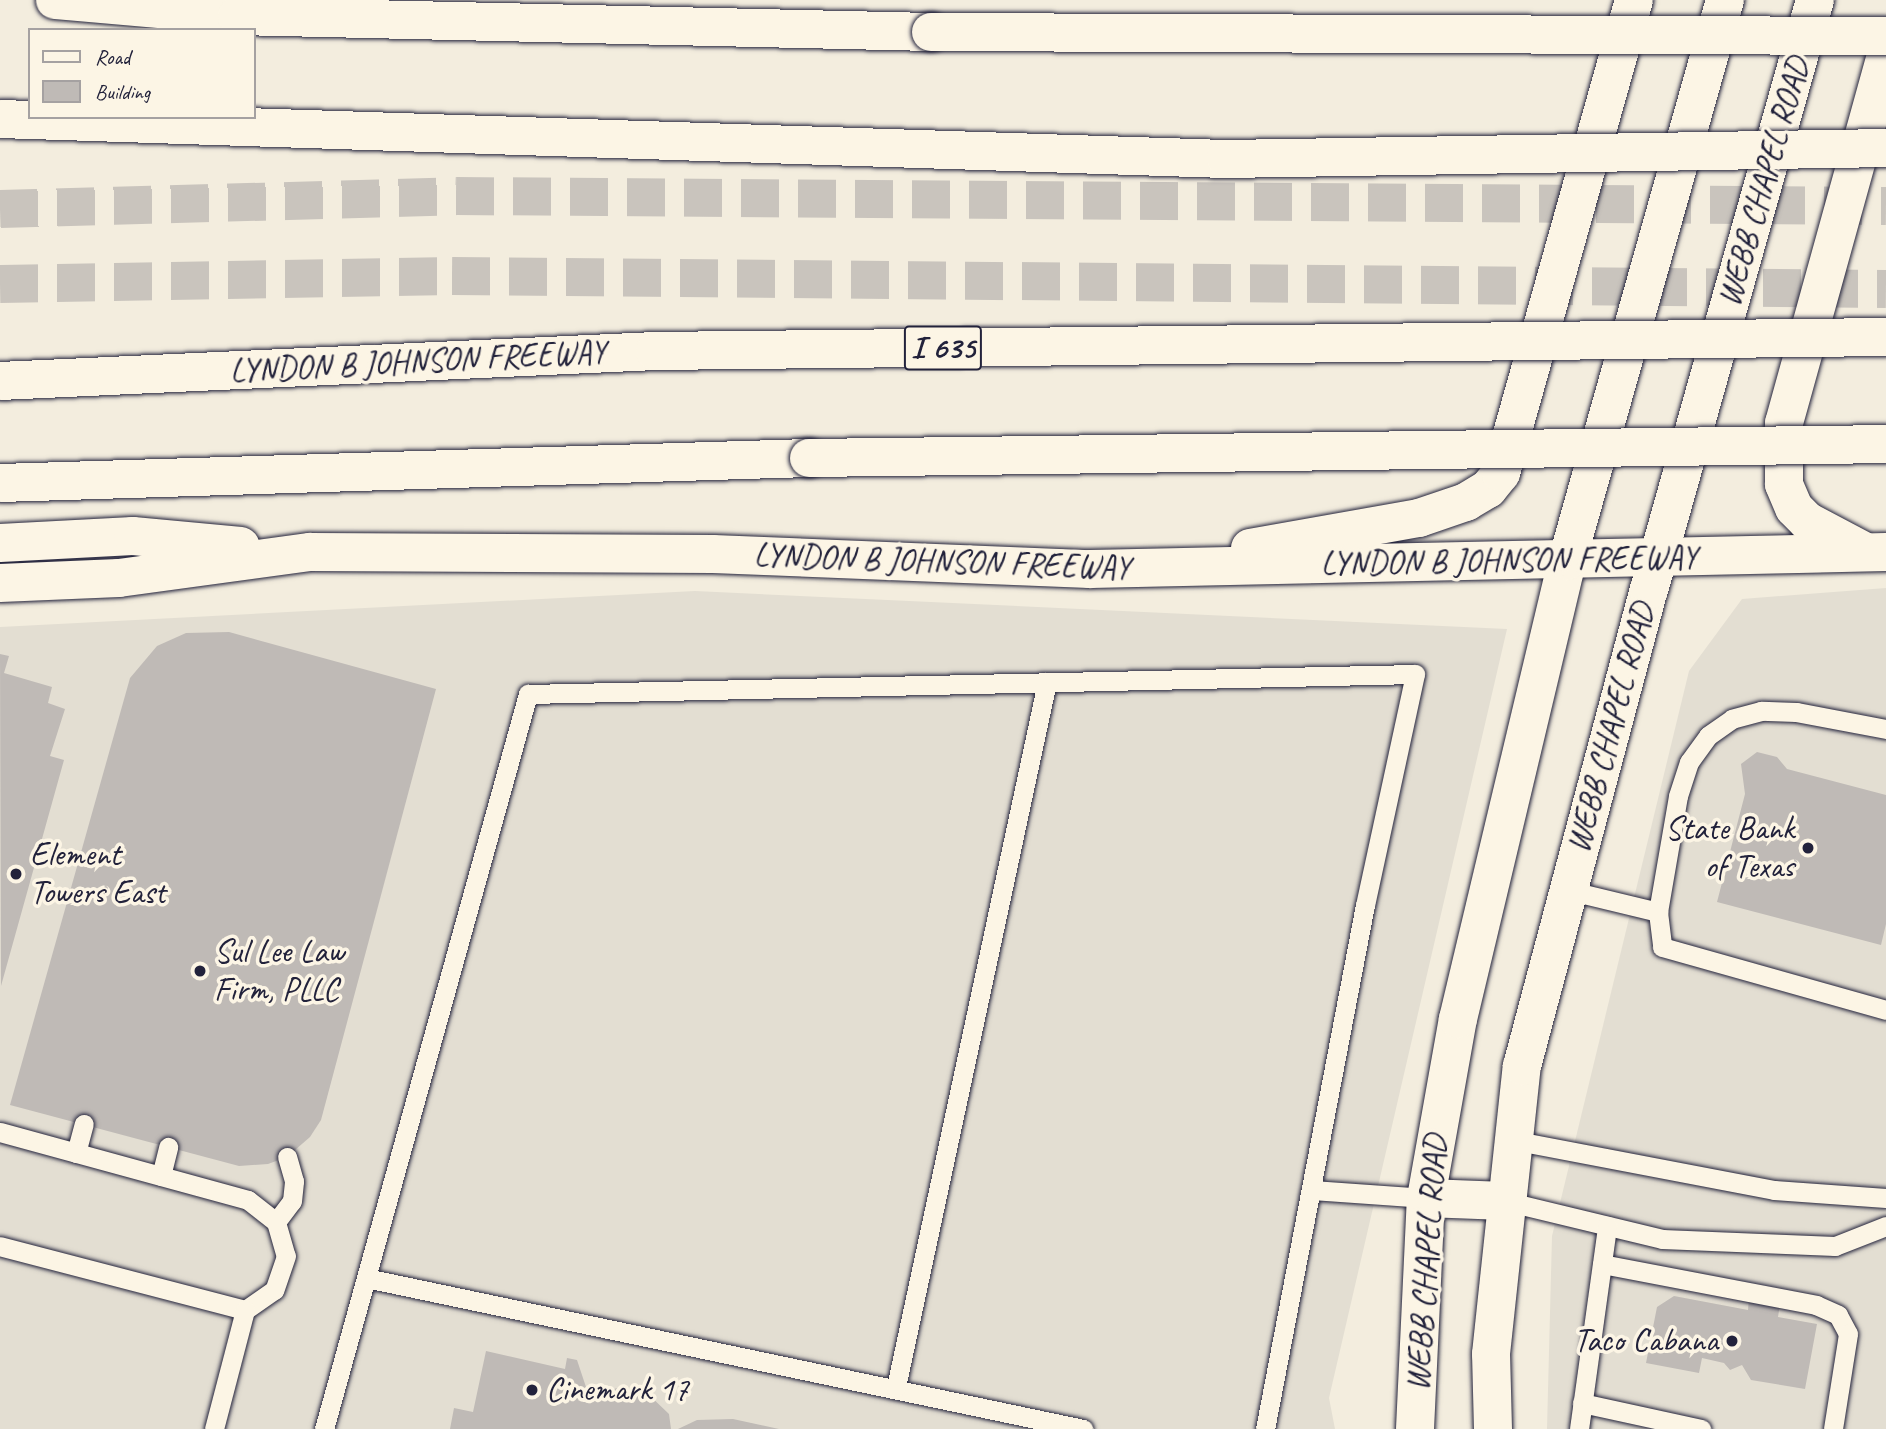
<!DOCTYPE html>
<style>
body{margin:0}
#map{position:relative;width:1886px;height:1429px;overflow:hidden;background:#f3edde;font-family:Caveat,sans-serif}
div>[style]{position:absolute}
.built>*{inset:0;background:#e3ded2}
.building>*{inset:0;background:#bfbab6}
.motorway-tunnel>*{height:38px;margin-top:-19px;transform-origin:0;background:repeating-linear-gradient(90deg,#c9c4bd 0 38px,transparent 0 57px)}
.roads{filter:drop-shadow(0 0 2px #22223b) drop-shadow(0 0 2px #22223b)}
.service>*{height:19px;margin:-9.5px;padding:0 9.5px;transform-origin:9.5px;border-radius:9.5px;background:#fcf5e5}
.secondary>*{height:38px;margin:-19px;padding:0 19px;transform-origin:19px;border-radius:19px;background:#fcf5e5}
.bridges{filter:drop-shadow(0 0 2px #22223b) drop-shadow(0 0 2px #22223b)}
.secondary-bridge>*{height:38px;margin:-19px;padding:0 19px;transform-origin:19px;border-radius:19px;background:#fcf5e5}
.motorway-bridge>*{height:38px;margin:-19px;padding:0 19px;transform-origin:19px;border-radius:19px;background:#fcf5e5}
.dots>*{width:19px;height:19px;translate:-50% -50%;box-sizing:border-box;border:4px solid #fcf5e5;border-radius:50%}
span{translate:-50% -50%;white-space:nowrap;text-align:center;line-height:1.15;-webkit-text-stroke:7px #fcf5e5;paint-order:stroke}
.shield-label span{padding:2px 5px;background:#fcf5e5;border:2px solid;border-radius:5px;-webkit-text-stroke-width:0}
.shield-label{font-size:32px;color:#22223b;font-weight:700}
.street-label{font-size:33px;color:#22223b}
.poi-label{font-size:33px;color:#22223b}
.right{translate:-100% -50%;text-align:right}
.left{translate:0 -50%;text-align:left}
.legend{position:absolute;left:28px;top:28px;width:228px;height:91px;box-sizing:border-box;background:#fcf5e5;border:2px solid #a5a1a1;margin:0;padding:9px 12px;list-style:none;font-size:21px;color:#22223b}
.legend li{display:flex;align-items:center;gap:14px;height:35px}
.legend b{width:35px;border:2px solid #a5a1a1}
</style>
<div id="map">
<div class="built">
<div style="clip-path:polygon(1886px 588px,1886px 1429px,1547px 1429px,1552px 1236px,1689px 671px,1742px 599px)"></div>
<div style="clip-path:polygon(695px 591px,1507px 629px,1329px 1398px,1335px 1429px,0 1429px,0 627px)"></div>
</div>
<div class="building">
<div style="clip-path:polygon(229px 632px,436px 689px,321px 1120px,310px 1137px,287px 1157px,268px 1164px,239px 1166px,10px 1105px,130px 678px,157px 646px,186px 633px)"></div>
<div style="clip-path:polygon(0 654px,9px 656px,4px 673px,52px 687px,48px 703px,65px 709px,50px 756px,64px 760px,1px 986px)"></div>
<div style="clip-path:polygon(1757px 752px,1777px 757px,1787px 769px,1886px 795px,1886px 924px,1881px 945px,1717px 902px,1745px 794px,1741px 764px)"></div>
<div style="clip-path:polygon(1674px 1296px,1748px 1310px,1749px 1298px,1780px 1304px,1778px 1317px,1817px 1324px,1805px 1389px,1751px 1380px,1742px 1365px,1730px 1370px,1724px 1363px,1702px 1358px,1699px 1373px,1646px 1363px,1657px 1307px)"></div>
<div style="clip-path:polygon(486px 1351px,565px 1369px,567px 1358px,577px 1360px,589px 1396px,621px 1387px,646px 1392px,669px 1414px,671px 1429px,450px 1429px,454px 1408px,473px 1412px)"></div>
<div style="clip-path:polygon(733px 1419px,779px 1429px,678px 1429px,697px 1420px)"></div>
</div>
<div class="motorway-tunnel">
<div style="left:0;top:209px;width:456px;rotate:-1.6deg"></div>
<div style="left:456px;top:196px;width:1430px;rotate:0.4deg"></div>
<div style="left:0;top:284px;width:452px;rotate:-1deg"></div>
<div style="left:452px;top:276px;width:1434px;rotate:0.52deg"></div>
</div>
<div class="roads">
<div class="service">
<div style="left:1886px;top:729px;width:92px;rotate:-169.3deg"></div>
<div style="left:1796px;top:712px;width:35px;rotate:-178deg"></div>
<div style="left:1761px;top:711px;width:30px;rotate:165deg"></div>
<div style="left:1732px;top:719px;width:29px;rotate:145deg"></div>
<div style="left:1708px;top:736px;width:32px;rotate:126deg"></div>
<div style="left:1689px;top:762px;width:36px;rotate:108deg"></div>
<div style="left:1678px;top:796px;width:118px;rotate:99.8deg"></div>
<div style="left:1658px;top:912px;width:35px;rotate:83deg"></div>
<div style="left:1662px;top:947px;width:233px;rotate:15.7deg"></div>
<div style="left:1567px;top:890px;width:94px;rotate:13.6deg"></div>
<div style="left:0;top:1132px;width:257px;rotate:15.3deg"></div>
<div style="left:248px;top:1200px;width:36px;rotate:38deg"></div>
<div style="left:276px;top:1222px;width:35px;rotate:74deg"></div>
<div style="left:286px;top:1256px;width:36px;rotate:109deg"></div>
<div style="left:274px;top:1290px;width:35px;rotate:145deg"></div>
<div style="left:245px;top:1310px;width:253px;rotate:-165.4deg"></div>
<div style="left:1512px;top:1140px;width:267px;rotate:10.8deg"></div>
<div style="left:1774px;top:1190px;width:112px;rotate:4.1deg"></div>
<div style="left:76px;top:1153px;width:30px;rotate:-75deg"></div>
<div style="left:161px;top:1176px;width:30px;rotate:-76deg"></div>
<div style="left:1312px;top:1190px;width:114px;rotate:4deg"></div>
<div style="left:1505px;top:1201px;width:162px;rotate:13.6deg"></div>
<div style="left:1662px;top:1239px;width:173px;rotate:2.3deg"></div>
<div style="left:1835px;top:1246px;width:55px;rotate:-21.4deg"></div>
<div style="left:276px;top:1222px;width:26px;rotate:-53deg"></div>
<div style="left:292px;top:1201px;width:20px;rotate:-84deg"></div>
<div style="left:294px;top:1181px;width:25px;rotate:-106deg"></div>
<div style="left:1602px;top:1264px;width:218px;rotate:10.8deg"></div>
<div style="left:1816px;top:1305px;width:24px;rotate:24deg"></div>
<div style="left:1838px;top:1315px;width:21px;rotate:62deg"></div>
<div style="left:1848px;top:1334px;width:96px;rotate:99deg"></div>
<div style="left:366px;top:1278px;width:733px;rotate:11.89deg"></div>
<div style="left:896px;top:1387px;width:721px;rotate:-77.91deg"></div>
<div style="left:1582px;top:1403px;width:122px;rotate:12.3deg"></div>
<div style="left:214px;top:1429px;width:123px;rotate:-75.4deg"></div>
<div style="left:324px;top:1429px;width:763px;rotate:-74.49deg"></div>
<div style="left:528px;top:694px;width:887px;rotate:-1.29deg"></div>
<div style="left:1415px;top:674px;width:236px;rotate:102.2deg"></div>
<div style="left:1365px;top:905px;width:533px;rotate:100.8deg"></div>
<div style="left:1579px;top:1429px;width:205px;rotate:-82.1deg"></div>
</div>
<div class="secondary">
<div style="left:55px;top:0;width:183px;rotate:5deg"></div>
<div style="left:237px;top:16px;width:694px;rotate:1.32deg"></div>
<div style="left:0;top:483px;width:809px;rotate:-1.77deg"></div>
<div style="left:0;top:543px;width:133px;rotate:-3deg"></div>
<div style="left:133px;top:536px;width:108px;rotate:5.3deg"></div>
<div style="left:1250px;top:548px;width:172px;rotate:-10.1deg"></div>
<div style="left:1419px;top:518px;width:50px;rotate:-18.8deg"></div>
<div style="left:1466px;top:502px;width:26px;rotate:-31deg"></div>
<div style="left:1488px;top:489px;width:21px;rotate:-51deg"></div>
<div style="left:1501px;top:473px;width:491px;rotate:-74.3deg"></div>
<div style="left:1862px;top:550px;width:62px;rotate:-152.2deg"></div>
<div style="left:1807px;top:521px;width:18px;rotate:-135deg"></div>
<div style="left:1794px;top:508px;width:26px;rotate:-113deg"></div>
<div style="left:1784px;top:484px;width:61px;rotate:-90deg"></div>
<div style="left:1784px;top:423px;width:383px;rotate:-74.5deg"></div>
<div style="left:0;top:583px;width:119px;rotate:-2.4deg"></div>
<div style="left:119px;top:578px;width:193px;rotate:-7.8deg"></div>
<div style="left:310px;top:552px;width:403px;rotate:0.3deg"></div>
<div style="left:713px;top:554px;width:377px;rotate:2.3deg"></div>
<div style="left:1090px;top:569px;width:796px;rotate:-1.22deg"></div>
<div style="left:1426px;top:1198px;width:79px;rotate:2.2deg"></div>
<div style="left:1415px;top:1429px;width:231px;rotate:-87.3deg"></div>
<div style="left:1426px;top:1198px;width:182px;rotate:-79.9deg"></div>
<div style="left:1458px;top:1019px;width:471px;rotate:-76.6deg"></div>
<div style="left:1567px;top:561px;width:583px;rotate:-74.27deg"></div>
<div style="left:1493px;top:1429px;width:75px;rotate:-91.5deg"></div>
<div style="left:1491px;top:1354px;width:290px;rotate:-83.9deg"></div>
<div style="left:1522px;top:1066px;width:493px;rotate:-75.1deg"></div>
<div style="left:1649px;top:590px;width:613px;rotate:-74.29deg"></div>
</div>
</div>
<div class="bridges">
<div class="secondary-bridge">
<div style="left:931px;top:32px;width:955px;rotate:0.24deg"></div>
<div style="left:809px;top:458px;width:1077px;rotate:-0.74deg"></div>
</div>
<div class="motorway-bridge">
<div style="left:0;top:119px;width:1227px;rotate:1.87deg"></div>
<div style="left:1226px;top:159px;width:660px;rotate:-0.95deg"></div>
<div style="left:0;top:381px;width:656px;rotate:-2.62deg"></div>
<div style="left:655px;top:351px;width:1231px;rotate:-0.65deg"></div>
</div>
</div>
<div class="dots">
<div style="left:1808px;top:848px;background:#22223b"></div>
<div style="left:16px;top:874px;background:#22223b"></div>
<div style="left:200px;top:971px;background:#22223b"></div>
<div style="left:1732px;top:1341px;background:#22223b"></div>
<div style="left:532px;top:1390px;background:#22223b"></div>
</div>
<div class="shield-label">
<span style="left:943px;top:348px">I 635</span>
</div>
<div class="street-label">
<span style="left:1764px;top:182px;rotate:-74deg">WEBB CHAPEL ROAD</span>
<span style="left:418px;top:362px;rotate:-3deg">LYNDON B JOHNSON FREEWAY</span>
<span style="left:1509px;top:561px;rotate:-1deg">LYNDON B JOHNSON FREEWAY</span>
<span style="left:942px;top:562px;rotate:2deg">LYNDON B JOHNSON FREEWAY</span>
<span style="left:1611px;top:728px;rotate:-75deg">WEBB CHAPEL ROAD</span>
<span style="left:1427px;top:1263px;rotate:-86deg">WEBB CHAPEL ROAD</span>
</div>
<div class="poi-label">
<span class="right" style="left:1794px;top:848px">State Bank<br>of Texas</span>
<span class="left" style="left:30px;top:874px">Element<br>Towers East</span>
<span class="left" style="left:214px;top:971px">Sul Lee Law<br>Firm, PLLC</span>
<span class="right" style="left:1718px;top:1341px">Taco Cabana</span>
<span class="left" style="left:546px;top:1390px">Cinemark 17</span>
</div>
<ul class="legend">
<li><b style="height:9px;background:#fcf5e5"></b>Road</li>
<li><b style="height:19px;background:#bfbab6"></b>Building</li>
</ul>
</div>
